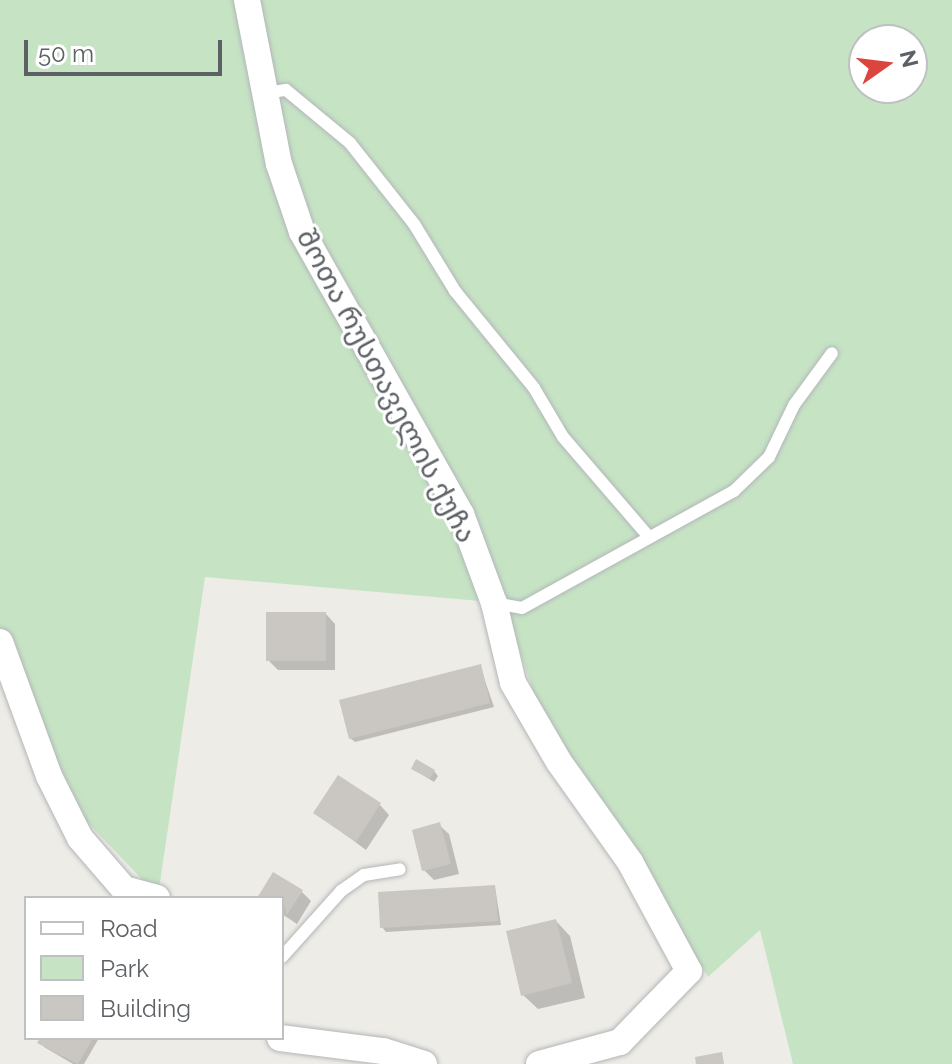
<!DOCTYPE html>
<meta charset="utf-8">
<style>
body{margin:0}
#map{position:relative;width:952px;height:1064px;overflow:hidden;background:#eeece6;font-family:Raleway,"Noto Sans Georgian",sans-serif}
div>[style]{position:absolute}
.green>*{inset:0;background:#c6e4c4}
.shadow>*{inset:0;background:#0003}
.building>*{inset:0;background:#cac7c2}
.roads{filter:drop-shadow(0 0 2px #b3b6b9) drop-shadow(0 0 2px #b3b6b9)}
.service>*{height:12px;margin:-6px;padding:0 6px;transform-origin:6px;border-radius:6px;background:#fff}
.minor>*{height:26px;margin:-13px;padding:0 13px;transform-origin:13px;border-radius:13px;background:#fff}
span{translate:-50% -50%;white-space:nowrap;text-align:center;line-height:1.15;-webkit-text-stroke:6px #fff;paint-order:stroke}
.street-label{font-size:28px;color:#5d6165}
.legend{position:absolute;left:24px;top:896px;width:260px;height:144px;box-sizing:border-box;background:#fff;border:2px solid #bec0c1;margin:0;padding:10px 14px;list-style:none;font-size:24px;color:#5d6165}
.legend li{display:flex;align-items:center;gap:16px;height:40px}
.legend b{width:40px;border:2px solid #bec0c1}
.north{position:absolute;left:848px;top:24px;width:80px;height:80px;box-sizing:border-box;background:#fff;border:2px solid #bec0c1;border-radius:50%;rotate:76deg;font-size:22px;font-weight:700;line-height:32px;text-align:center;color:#5d6165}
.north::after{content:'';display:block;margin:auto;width:28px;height:36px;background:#dc443e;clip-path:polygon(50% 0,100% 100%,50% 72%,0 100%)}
.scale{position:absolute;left:24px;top:40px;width:198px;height:36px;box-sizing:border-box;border:4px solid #5d6165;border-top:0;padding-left:10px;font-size:24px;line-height:28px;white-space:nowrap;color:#5d6165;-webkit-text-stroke:6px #fff;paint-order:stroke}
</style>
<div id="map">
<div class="green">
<div style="clip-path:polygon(evenodd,0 0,952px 0,952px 1064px,793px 1064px,760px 930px,708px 977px,537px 702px,503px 603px,205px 577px,158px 896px,70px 804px,0 629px,0 0,864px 40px,912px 40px,912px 88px,864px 88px,864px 40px)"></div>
</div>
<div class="shadow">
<div style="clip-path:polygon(326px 614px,335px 624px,335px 670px,278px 670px,268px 660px)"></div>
<div style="clip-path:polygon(480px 666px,494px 707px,355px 742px,350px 738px)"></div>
<div style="clip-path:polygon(413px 769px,434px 771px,438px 776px,434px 782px)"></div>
<div style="clip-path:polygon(380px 805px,389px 815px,366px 850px,316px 813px)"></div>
<div style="clip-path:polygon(439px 825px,449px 834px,459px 874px,434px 880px,424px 870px)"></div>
<div style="clip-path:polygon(495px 887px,501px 925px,386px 932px,382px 927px)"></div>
<div style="clip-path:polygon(301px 891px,311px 901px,297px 924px,282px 914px,282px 898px,261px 898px)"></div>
<div style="clip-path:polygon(556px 921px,570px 936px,585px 998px,538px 1009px,523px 995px)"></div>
<div style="clip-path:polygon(43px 1038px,99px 1038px,84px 1064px,73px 1064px,44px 1047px)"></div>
</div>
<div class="building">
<div style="clip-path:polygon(266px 612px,326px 612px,326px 661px,266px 661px)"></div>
<div style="clip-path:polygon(481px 664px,490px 703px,349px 739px,339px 700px)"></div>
<div style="clip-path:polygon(416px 759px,435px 770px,430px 779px,411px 769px)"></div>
<div style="clip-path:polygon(338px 775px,381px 803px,356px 842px,313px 813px)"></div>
<div style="clip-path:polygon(440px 822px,451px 864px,422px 871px,412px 830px)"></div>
<div style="clip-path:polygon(273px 872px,303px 890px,287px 915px,282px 898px,257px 898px)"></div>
<div style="clip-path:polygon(495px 885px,498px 921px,380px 928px,378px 892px)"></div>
<div style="clip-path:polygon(556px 919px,572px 983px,521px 996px,506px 931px)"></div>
<div style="clip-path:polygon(40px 1038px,93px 1038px,78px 1064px,37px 1043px)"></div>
<div style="clip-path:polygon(722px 1052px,724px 1064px,696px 1064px,695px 1057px)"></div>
</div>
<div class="roads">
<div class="service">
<div style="left:266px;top:93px;width:20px;rotate:-9deg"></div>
<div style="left:286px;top:90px;width:83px;rotate:39.6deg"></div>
<div style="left:350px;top:143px;width:103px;rotate:51.7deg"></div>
<div style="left:414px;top:224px;width:79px;rotate:58.5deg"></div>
<div style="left:455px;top:291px;width:125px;rotate:50.8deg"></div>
<div style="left:534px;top:388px;width:57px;rotate:59.4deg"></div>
<div style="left:563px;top:437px;width:132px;rotate:49.3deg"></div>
<div style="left:494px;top:603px;width:28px;rotate:10deg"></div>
<div style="left:522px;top:608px;width:242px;rotate:-28.9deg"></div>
<div style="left:734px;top:491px;width:49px;rotate:-44.2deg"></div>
<div style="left:769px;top:457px;width:58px;rotate:-64.3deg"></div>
<div style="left:794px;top:405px;width:64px;rotate:-53.8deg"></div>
<div style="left:282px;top:957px;width:89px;rotate:-48.2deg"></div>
<div style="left:341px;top:891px;width:28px;rotate:-35deg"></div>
<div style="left:364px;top:875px;width:36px;rotate:-9deg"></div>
</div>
<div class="minor">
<div style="left:247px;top:0;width:167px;rotate:79deg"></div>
<div style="left:279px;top:164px;width:72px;rotate:71.3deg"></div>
<div style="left:302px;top:232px;width:324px;rotate:60.6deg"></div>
<div style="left:461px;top:514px;width:95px;rotate:69.7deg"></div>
<div style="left:494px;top:603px;width:82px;rotate:76.6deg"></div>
<div style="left:513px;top:683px;width:91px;rotate:59.8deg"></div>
<div style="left:559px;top:762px;width:123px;rotate:54.6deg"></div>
<div style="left:630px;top:862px;width:124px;rotate:61.6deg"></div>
<div style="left:689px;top:971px;width:99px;rotate:134.2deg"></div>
<div style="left:620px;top:1042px;width:84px;rotate:164.8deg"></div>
<div style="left:0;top:642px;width:143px;rotate:69.9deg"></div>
<div style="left:49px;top:776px;width:69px;rotate:63.4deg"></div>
<div style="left:80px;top:838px;width:67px;rotate:49.2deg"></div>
<div style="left:124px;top:889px;width:34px;rotate:15deg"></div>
<div style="left:280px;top:1038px;width:104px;rotate:7.2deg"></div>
<div style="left:383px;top:1051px;width:43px;rotate:17.6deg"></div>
</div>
</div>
<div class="street-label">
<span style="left:386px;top:386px;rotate:62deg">შოთა რუსთაველის ქუჩა</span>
</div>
<ul class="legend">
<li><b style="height:10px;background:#fff"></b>Road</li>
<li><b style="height:22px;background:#c6e4c4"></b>Park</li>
<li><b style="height:22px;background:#cac7c2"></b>Building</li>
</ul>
<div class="north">N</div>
<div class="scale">50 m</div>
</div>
